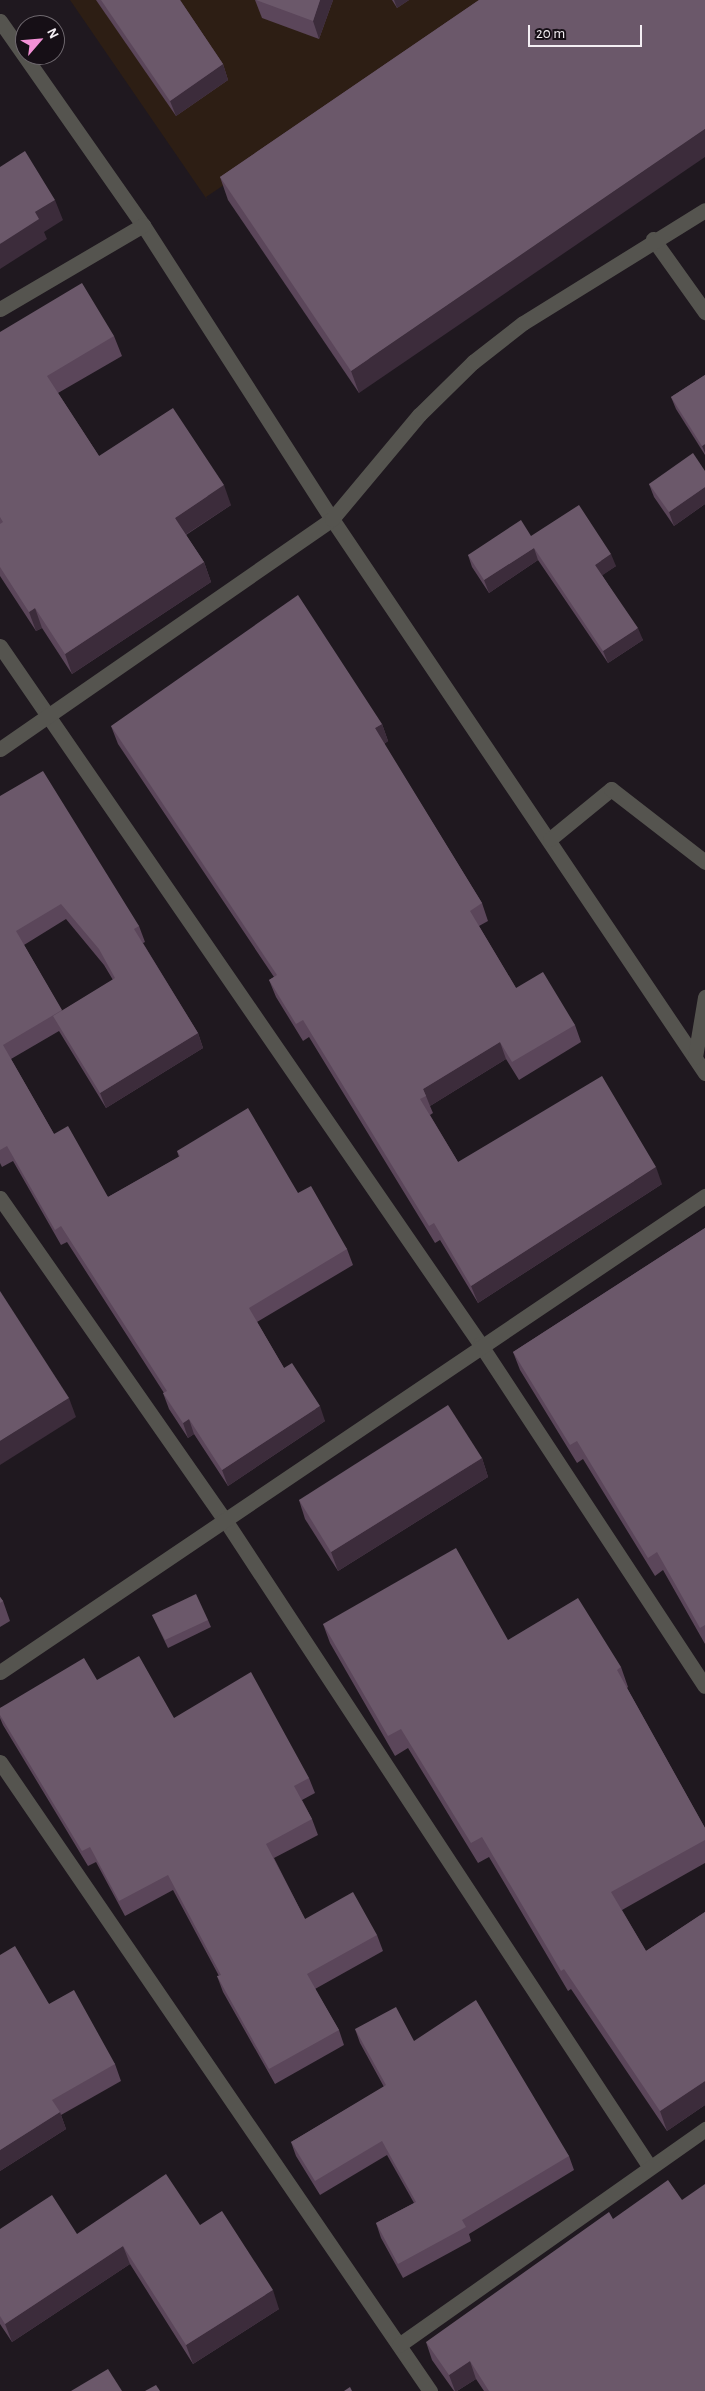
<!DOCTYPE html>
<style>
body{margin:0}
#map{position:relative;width:705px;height:2391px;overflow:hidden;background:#1f181f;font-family:"Alegreya Sans",sans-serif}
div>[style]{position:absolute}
.education>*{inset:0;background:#2d1e14}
.minor>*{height:15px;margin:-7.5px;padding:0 7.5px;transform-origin:7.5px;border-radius:7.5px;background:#55544f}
.wall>*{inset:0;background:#5b465a}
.shaded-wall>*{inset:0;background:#3c2c3b}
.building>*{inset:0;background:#6b586a}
span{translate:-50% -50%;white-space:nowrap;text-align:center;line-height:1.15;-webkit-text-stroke:4.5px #160f16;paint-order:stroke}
.north{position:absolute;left:15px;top:15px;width:50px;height:50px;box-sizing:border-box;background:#160f16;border:1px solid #6f696f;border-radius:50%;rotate:63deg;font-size:14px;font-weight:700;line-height:20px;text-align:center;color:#f4eff4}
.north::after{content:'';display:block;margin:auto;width:18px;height:22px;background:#f391d6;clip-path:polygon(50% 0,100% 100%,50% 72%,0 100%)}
.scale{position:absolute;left:528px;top:25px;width:114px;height:22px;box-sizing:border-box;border:2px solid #f4eff4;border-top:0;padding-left:6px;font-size:15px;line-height:18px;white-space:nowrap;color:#f4eff4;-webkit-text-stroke:4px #160f16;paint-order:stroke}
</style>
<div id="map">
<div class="education">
<div style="clip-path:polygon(70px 0,500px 0,206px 197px,208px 201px)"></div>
</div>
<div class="minor">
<div style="left:0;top:21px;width:249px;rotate:55deg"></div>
<div style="left:143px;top:225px;width:350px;rotate:57.3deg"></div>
<div style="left:332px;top:519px;width:668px;rotate:56.05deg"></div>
<div style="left:653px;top:239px;width:90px;rotate:54.5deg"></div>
<div style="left:0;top:309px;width:166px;rotate:-30.4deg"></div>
<div style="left:0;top:646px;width:847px;rotate:55.48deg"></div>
<div style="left:480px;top:1344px;width:409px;rotate:56.7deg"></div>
<div style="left:0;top:749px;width:404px;rotate:-34.7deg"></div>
<div style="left:332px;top:519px;width:136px;rotate:-50.1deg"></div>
<div style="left:419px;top:415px;width:76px;rotate:-44.5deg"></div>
<div style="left:473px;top:362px;width:63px;rotate:-38deg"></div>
<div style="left:523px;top:323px;width:214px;rotate:-31.8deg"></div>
<div style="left:550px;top:839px;width:79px;rotate:-39.3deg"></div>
<div style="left:611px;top:789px;width:119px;rotate:37.8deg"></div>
<div style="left:695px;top:1057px;width:61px;rotate:-80.5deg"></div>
<div style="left:0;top:1198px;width:393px;rotate:55.1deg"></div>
<div style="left:225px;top:1520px;width:773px;rotate:56.72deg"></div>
<div style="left:0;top:1672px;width:851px;rotate:-34.03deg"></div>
<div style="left:0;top:1762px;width:762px;rotate:55.64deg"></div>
<div style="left:399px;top:2345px;width:375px;rotate:-35.2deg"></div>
</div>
<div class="wall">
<div style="clip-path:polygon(96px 0,180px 0,223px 64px,228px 80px,176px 116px)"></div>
<div style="clip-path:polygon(255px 0,333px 0,319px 39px,262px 18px)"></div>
<div style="clip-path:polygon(392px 0,409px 0,397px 8px)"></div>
<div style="clip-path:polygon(479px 0,359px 393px,228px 200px,220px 177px)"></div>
<div style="clip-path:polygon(0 332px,114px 336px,122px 356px,58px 393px,99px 456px,231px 505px,186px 535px,204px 562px,211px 582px,72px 674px,42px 628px,36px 631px,0 576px)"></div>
<div style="clip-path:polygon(705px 375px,705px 455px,676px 409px,671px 397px)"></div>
<div style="clip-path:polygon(705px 471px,705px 504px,674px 526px,654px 497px,649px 484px)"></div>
<div style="clip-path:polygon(531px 536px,616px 566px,602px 575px,643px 640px,608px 663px,538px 560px,489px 593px,472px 567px,468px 555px)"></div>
<div style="clip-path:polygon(382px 724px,388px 741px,384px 744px,482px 903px,488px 921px,479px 926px,516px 988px,575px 1025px,581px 1042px,519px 1080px,506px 1059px,430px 1106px,433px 1113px,430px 1115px,458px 1162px,662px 1184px,478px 1303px,440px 1240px,435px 1243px,309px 1037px,303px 1041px,276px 997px,269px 980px,274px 977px,118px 744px,111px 726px)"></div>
<div style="clip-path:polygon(evenodd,0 796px,139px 926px,145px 942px,143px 943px,198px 1033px,203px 1048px,106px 1108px,59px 1031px,11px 1059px,54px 1134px,108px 1197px,179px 1157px,177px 1151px,298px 1193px,347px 1249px,353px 1265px,257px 1322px,284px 1368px,325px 1421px,228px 1486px,194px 1434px,188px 1438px,169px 1409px,163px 1393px,164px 1393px,67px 1242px,61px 1245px,13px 1161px,2px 1167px,0 1163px,0 796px,66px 919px,104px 965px,113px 980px,62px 1011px,24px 945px,66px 919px)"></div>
<div style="clip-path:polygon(705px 1228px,705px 1644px,663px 1570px,655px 1576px,583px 1459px,577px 1463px,520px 1370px,513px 1352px)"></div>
<div style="clip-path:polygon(482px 1458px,488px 1477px,338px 1571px,305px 1519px,299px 1500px)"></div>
<div style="clip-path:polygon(0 1597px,3px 1601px,10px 1621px,0 1627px)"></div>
<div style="clip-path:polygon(152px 1615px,208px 1620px,211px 1627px,168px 1648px)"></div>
<div style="clip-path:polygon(323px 1624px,508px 1640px,621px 1667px,628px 1687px,627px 1688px,705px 1828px,705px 1863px,622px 1910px,646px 1951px,705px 1912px,705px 2105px,667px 2131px,571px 1989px,568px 1991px,489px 1857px,478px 1863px,408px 1748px,395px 1756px,330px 1643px)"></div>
<div style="clip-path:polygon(97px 1680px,174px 1718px,309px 1778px,315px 1793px,302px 1800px,312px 1819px,318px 1835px,274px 1858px,305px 1919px,377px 1935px,383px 1951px,315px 1989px,339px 2030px,344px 2045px,275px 2084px,223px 1992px,217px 1976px,219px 1976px,173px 1890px,125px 1916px,96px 1862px,88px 1866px,3px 1725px,0 1718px,0 1708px)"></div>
<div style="clip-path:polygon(0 1955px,49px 2004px,115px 2064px,121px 2081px,61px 2115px,66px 2129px,0 2171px)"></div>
<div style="clip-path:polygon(355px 2029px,414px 2041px,569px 2156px,574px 2170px,469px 2234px,471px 2241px,403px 2278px,381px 2238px,376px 2223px,414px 2203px,387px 2155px,320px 2195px,296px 2156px,291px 2142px,384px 2087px,360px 2043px)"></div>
<div style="clip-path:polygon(200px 2225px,279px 2309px,193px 2364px,130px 2264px,12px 2342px,0 2324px,0 2229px,77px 2234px)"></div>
<div style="clip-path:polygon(426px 2342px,705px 2391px,484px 2391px,476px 2379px,457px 2391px,454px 2391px,432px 2360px)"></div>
</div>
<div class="shaded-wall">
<div style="clip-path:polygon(320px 0,333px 0,319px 39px,313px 21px)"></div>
<div style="clip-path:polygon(394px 0,409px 0,397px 8px)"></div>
<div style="clip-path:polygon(223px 64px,228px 80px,176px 116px,170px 101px)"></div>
<div style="clip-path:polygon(705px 129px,705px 157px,359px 393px,351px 371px)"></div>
<div style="clip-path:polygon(55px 200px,63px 220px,44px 232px,47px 239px,0 269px,0 244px,35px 212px)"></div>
<div style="clip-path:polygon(705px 444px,705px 453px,702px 446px)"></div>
<div style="clip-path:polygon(224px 485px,231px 505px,182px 537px,175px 518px)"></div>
<div style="clip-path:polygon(705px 487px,705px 504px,674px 526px,669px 512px)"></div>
<div style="clip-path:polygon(534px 548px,538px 560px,489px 593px,484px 580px)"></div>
<div style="clip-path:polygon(611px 554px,616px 566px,600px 577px,595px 565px)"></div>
<div style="clip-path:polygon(204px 562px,211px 582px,72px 674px,65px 654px)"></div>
<div style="clip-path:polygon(35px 608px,42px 628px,36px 631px,29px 612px)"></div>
<div style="clip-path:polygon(638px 628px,643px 640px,608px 663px,603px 651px)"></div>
<div style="clip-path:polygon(382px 724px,388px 741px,381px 746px,375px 728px)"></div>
<div style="clip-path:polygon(198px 1033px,203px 1048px,106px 1108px,100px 1093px)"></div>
<div style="clip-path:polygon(500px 1042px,506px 1059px,430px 1106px,426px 1096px,423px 1089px)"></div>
<div style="clip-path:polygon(656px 1167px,662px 1184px,478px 1303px,471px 1286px)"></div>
<div style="clip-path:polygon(69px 1398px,76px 1417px,0 1465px,0 1441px)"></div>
<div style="clip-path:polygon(320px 1406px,325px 1421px,228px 1486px,222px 1470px)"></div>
<div style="clip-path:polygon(189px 1419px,194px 1434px,188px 1438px,183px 1423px)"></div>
<div style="clip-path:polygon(482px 1458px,488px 1477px,338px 1571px,331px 1552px)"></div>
<div style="clip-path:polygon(705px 2081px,705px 2105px,667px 2131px,660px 2111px)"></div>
<div style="clip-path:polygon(60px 2112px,66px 2129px,0 2171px,0 2150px)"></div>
<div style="clip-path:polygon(123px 2246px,130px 2264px,12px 2342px,5px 2324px)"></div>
<div style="clip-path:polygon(273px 2290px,279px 2309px,193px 2364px,186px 2345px)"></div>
<div style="clip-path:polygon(470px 2361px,476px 2379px,457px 2391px,455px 2391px,449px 2375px)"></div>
</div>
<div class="building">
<div style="clip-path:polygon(101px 0,180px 0,223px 64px,170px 101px)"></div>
<div style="clip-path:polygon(256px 0,320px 0,313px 21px)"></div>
<div style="clip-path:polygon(479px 0,705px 0,705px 129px,351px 371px,220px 177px)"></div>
<div style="clip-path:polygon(25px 151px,55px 200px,35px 212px,39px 219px,0 244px,0 167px)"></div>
<div style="clip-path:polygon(82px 283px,114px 336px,47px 376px,99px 456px,173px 408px,224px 485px,175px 518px,204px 562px,65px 654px,35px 608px,29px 612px,0 567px,0 524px,3px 522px,0 517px,0 332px)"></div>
<div style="clip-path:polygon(705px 375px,705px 444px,702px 446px,671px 397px)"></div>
<div style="clip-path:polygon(693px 453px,705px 471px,705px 487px,669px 512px,649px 484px)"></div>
<div style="clip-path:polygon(579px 505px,611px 554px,595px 565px,638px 628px,603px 651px,534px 548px,484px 580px,468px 555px,521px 520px,531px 536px)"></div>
<div style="clip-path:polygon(298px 595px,382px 724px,375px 728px,482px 903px,470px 911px,516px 988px,543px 972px,575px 1025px,512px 1062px,500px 1042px,423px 1089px,426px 1096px,420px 1099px,458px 1162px,602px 1076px,656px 1167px,471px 1286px,434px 1223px,429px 1226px,303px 1020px,296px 1024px,269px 980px,277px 975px,111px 726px)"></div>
<div style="clip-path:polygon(43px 771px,139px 926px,134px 929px,198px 1033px,100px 1093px,53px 1016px,115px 978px,99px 949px,61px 904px,16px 931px,62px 1010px,3px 1045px,54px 1134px,68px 1126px,108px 1197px,180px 1156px,177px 1151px,248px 1108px,298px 1193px,311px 1186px,347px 1249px,249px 1308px,284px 1368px,292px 1363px,320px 1406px,222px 1470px,189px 1419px,183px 1423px,163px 1393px,167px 1391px,61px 1226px,55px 1230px,7px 1146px,0 1150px,0 796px)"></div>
<div style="clip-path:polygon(705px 1228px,705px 1625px,700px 1628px,657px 1552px,648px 1558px,577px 1441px,570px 1445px,513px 1352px)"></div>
<div style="clip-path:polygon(0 1291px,69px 1398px,0 1441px)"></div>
<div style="clip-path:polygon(448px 1405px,482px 1458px,331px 1552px,299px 1500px)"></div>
<div style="clip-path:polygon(456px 1548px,508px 1640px,578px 1598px,621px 1667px,617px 1670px,705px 1828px,705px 1840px,611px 1892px,646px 1951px,705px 1912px,705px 2081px,660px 2111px,564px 1969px,561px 1971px,482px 1837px,471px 1843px,401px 1729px,388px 1736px,323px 1624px)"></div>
<div style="clip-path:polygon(196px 1594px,208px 1620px,165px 1640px,152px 1615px)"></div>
<div style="clip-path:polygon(0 1597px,3px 1601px,0 1603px)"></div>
<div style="clip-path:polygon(139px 1656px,174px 1718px,251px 1672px,309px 1778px,294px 1786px,312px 1819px,266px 1844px,305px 1919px,353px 1892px,377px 1935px,307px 1974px,339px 2030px,269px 2069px,217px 1976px,221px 1975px,168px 1875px,119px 1901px,90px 1847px,82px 1851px,0 1715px,0 1708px,84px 1658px,97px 1680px)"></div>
<div style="clip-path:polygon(15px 1946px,49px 2004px,74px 1990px,115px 2064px,52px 2100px,60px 2112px,0 2150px,0 1955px)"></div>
<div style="clip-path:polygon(476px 2000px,569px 2156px,462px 2220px,466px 2227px,398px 2264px,376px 2223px,416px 2202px,382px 2141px,315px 2181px,291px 2142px,386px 2085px,355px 2029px,396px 2007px,414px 2041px)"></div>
<div style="clip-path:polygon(166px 2174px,200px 2225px,222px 2211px,273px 2290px,186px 2345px,123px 2246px,5px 2324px,0 2316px,0 2229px,52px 2195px,77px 2234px)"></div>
<div style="clip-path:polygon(668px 2180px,682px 2200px,705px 2184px,705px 2391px,489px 2391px,470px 2361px,449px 2375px,426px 2342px,609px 2212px,613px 2219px)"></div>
<div style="clip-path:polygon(108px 2369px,122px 2391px,71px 2391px)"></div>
<div style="clip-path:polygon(156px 2385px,160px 2391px,145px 2391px)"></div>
<div style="clip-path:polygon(350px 2387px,352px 2391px,344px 2391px)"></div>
</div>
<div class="north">N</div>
<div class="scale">20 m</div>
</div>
